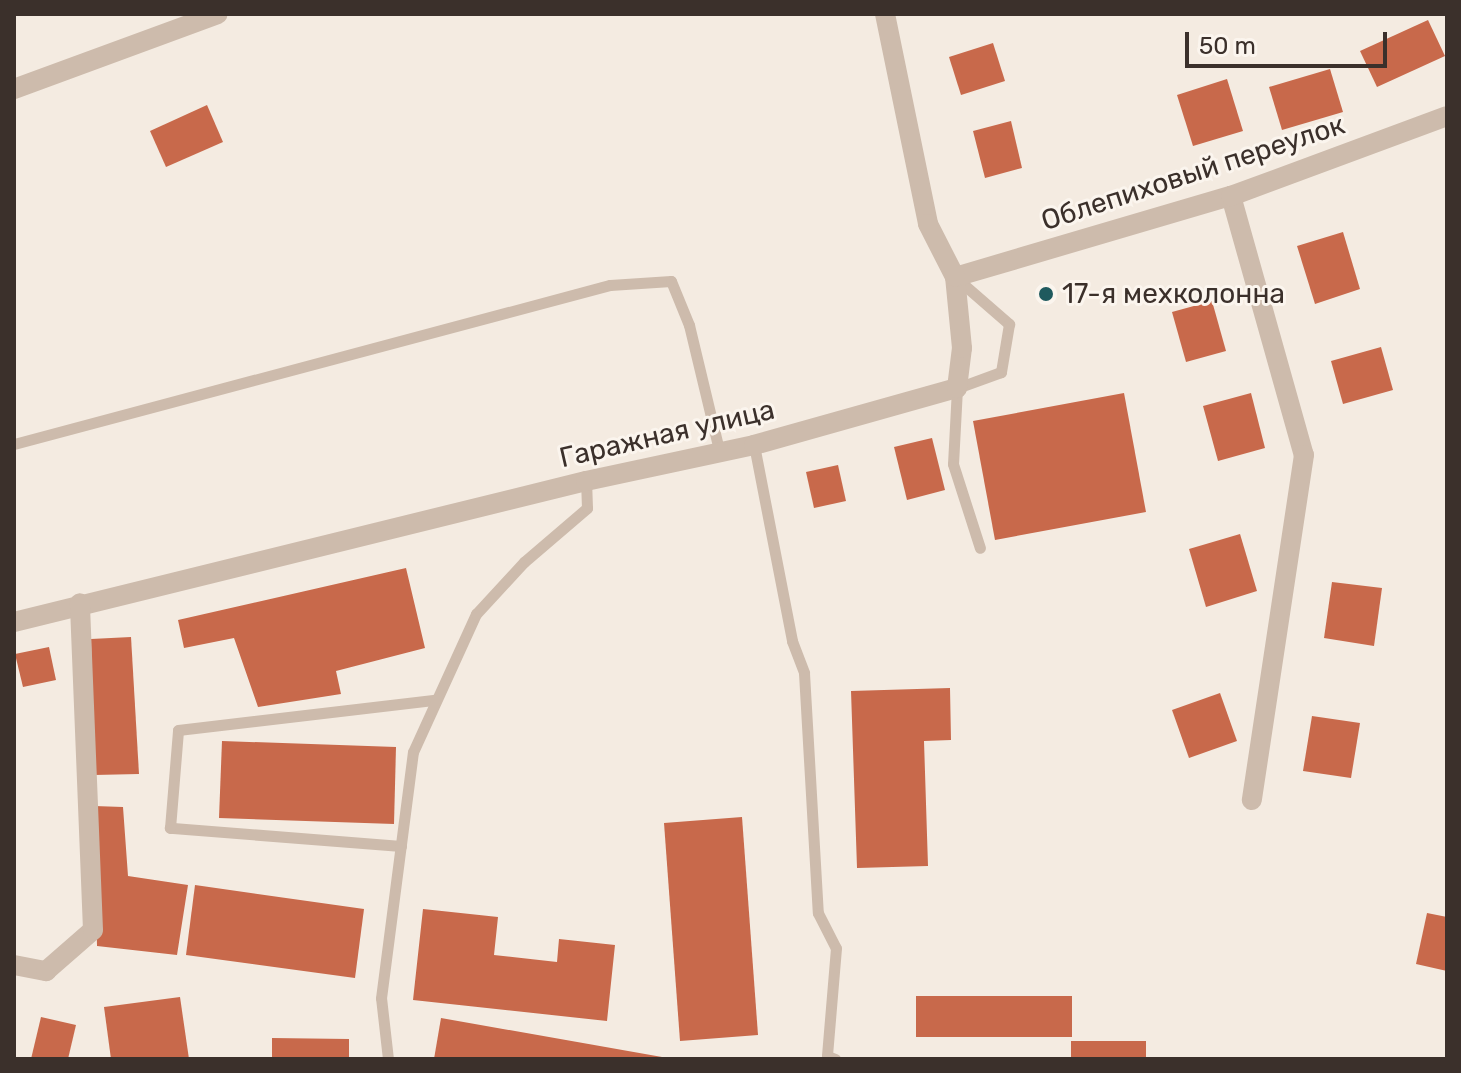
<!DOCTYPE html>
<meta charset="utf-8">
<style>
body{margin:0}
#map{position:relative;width:1461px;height:1073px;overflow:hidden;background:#f4ebe1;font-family:Rubik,sans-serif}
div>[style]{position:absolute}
.building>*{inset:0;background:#c8694b}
.service>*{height:11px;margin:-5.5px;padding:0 5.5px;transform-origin:5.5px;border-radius:5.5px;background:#cdbbac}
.minor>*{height:20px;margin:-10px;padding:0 10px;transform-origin:10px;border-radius:10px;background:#cdbbac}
.tertiary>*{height:20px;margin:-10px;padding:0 10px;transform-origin:10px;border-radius:10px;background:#cdbbac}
.dots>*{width:22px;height:22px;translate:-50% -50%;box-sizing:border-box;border:4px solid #fbf5ee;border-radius:50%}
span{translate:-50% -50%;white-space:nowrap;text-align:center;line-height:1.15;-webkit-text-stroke:6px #fbf5ee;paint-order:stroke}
.street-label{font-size:28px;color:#3b302b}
.poi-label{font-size:28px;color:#3b302b}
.left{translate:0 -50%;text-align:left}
.frame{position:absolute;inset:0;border:16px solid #3b302b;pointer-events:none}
.scale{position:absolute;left:1185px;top:32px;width:202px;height:36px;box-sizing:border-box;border:4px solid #3b302b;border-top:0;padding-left:10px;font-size:24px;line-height:28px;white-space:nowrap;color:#3b302b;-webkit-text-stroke:6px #fbf5ee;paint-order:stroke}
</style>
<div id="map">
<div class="building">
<div style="clip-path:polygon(1428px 20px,1445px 56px,1377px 87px,1360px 51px)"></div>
<div style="clip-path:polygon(993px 43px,1005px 81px,961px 95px,949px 57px)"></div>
<div style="clip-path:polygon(1330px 69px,1343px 112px,1282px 130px,1269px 87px)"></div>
<div style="clip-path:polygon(1227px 79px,1243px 131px,1193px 146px,1177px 95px)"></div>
<div style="clip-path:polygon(207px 105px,223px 142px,166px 167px,150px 131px)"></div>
<div style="clip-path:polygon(1011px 121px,1022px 168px,985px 178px,973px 131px)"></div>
<div style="clip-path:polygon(1343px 232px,1360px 289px,1315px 304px,1297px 246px)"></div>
<div style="clip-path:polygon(1212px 301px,1226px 351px,1186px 362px,1172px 312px)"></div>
<div style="clip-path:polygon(1381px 347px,1393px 390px,1343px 404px,1331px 361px)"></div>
<div style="clip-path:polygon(1124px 393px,1146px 512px,995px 540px,973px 421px)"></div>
<div style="clip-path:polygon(1251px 393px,1265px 448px,1218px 461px,1203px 406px)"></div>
<div style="clip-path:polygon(932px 438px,945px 490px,907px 500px,894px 447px)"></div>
<div style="clip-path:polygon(838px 465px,846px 501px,814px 508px,806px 472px)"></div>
<div style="clip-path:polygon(1240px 534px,1257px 591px,1206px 607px,1189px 549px)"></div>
<div style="clip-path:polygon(406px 568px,425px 648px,336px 671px,341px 694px,258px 707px,234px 638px,184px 648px,178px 620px)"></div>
<div style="clip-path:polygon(1332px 582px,1382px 588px,1374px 646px,1324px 638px)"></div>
<div style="clip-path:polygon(131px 637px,139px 774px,94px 775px,91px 639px)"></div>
<div style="clip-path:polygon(49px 647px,56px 680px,23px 687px,15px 654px)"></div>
<div style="clip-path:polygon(950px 688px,951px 740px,924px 741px,928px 866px,857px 868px,851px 691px)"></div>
<div style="clip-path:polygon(1220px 693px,1237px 741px,1189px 758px,1172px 710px)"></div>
<div style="clip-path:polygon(1312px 716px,1360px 723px,1351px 778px,1303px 771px)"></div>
<div style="clip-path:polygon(222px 741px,396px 747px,394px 824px,219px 818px)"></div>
<div style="clip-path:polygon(94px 806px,123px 807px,128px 876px,188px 885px,177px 955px,97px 946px)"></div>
<div style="clip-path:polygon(742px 817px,758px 1035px,680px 1041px,664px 823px)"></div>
<div style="clip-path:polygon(195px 885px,364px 909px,355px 978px,186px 955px)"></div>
<div style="clip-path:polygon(423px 909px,498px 917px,494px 955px,557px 962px,559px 939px,615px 945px,607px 1021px,413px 1000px)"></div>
<div style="clip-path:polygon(1427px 913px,1447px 917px,1447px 971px,1416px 964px)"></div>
<div style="clip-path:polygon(916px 996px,1072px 996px,1072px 1037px,916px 1037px)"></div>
<div style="clip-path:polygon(180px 997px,189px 1059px,111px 1059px,104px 1007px)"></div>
<div style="clip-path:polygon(41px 1017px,76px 1025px,68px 1059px,31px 1059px)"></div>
<div style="clip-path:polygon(441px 1018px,662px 1057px,662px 1059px,434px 1059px)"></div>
<div style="clip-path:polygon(272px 1038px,349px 1039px,349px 1059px,272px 1059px)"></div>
<div style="clip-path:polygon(1071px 1041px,1146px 1041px,1146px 1059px,1071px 1059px)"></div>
</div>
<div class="service">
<div style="left:955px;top:277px;width:72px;rotate:41deg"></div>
<div style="left:1009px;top:324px;width:49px;rotate:99.5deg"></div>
<div style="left:1001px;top:372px;width:47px;rotate:160deg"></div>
<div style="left:957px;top:388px;width:76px;rotate:93deg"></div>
<div style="left:953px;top:464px;width:88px;rotate:72.2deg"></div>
<div style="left:14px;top:444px;width:617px;rotate:-14.94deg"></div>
<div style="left:610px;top:285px;width:61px;rotate:-3.8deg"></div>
<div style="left:671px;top:281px;width:48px;rotate:67.8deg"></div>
<div style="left:689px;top:325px;width:129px;rotate:76.5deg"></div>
<div style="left:754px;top:445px;width:200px;rotate:79deg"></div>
<div style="left:792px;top:641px;width:34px;rotate:69deg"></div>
<div style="left:804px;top:673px;width:240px;rotate:86.7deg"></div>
<div style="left:818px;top:913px;width:39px;rotate:63deg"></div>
<div style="left:836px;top:948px;width:108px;rotate:94.8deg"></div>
<div style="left:827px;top:1056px;width:9px;rotate:21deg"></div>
<div style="left:401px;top:846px;width:232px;rotate:-175.5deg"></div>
<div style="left:170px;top:828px;width:98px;rotate:-85.3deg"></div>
<div style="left:178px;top:730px;width:259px;rotate:-6.7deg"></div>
<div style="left:388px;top:1059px;width:61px;rotate:-96.5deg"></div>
<div style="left:381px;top:998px;width:248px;rotate:-82.6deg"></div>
<div style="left:413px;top:752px;width:152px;rotate:-65.5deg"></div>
<div style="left:476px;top:614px;width:71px;rotate:-47.3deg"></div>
<div style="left:524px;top:562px;width:83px;rotate:-40.6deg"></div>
<div style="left:587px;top:508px;width:27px;rotate:-92deg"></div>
</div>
<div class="minor">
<div style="left:14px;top:89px;width:217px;rotate:-20.2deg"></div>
<div style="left:1231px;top:196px;width:269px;rotate:74.3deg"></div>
<div style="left:1304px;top:455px;width:349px;rotate:98.6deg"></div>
<div style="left:14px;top:622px;width:589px;rotate:-13.85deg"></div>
<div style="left:586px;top:481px;width:172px;rotate:-12.1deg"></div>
<div style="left:754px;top:445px;width:211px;rotate:-15.7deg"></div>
<div style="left:957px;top:388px;width:40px;rotate:-82.9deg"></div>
<div style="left:962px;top:348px;width:71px;rotate:-95.6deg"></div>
<div style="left:955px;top:277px;width:288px;rotate:-16.4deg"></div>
<div style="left:1231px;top:196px;width:230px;rotate:-20.3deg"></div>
<div style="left:14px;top:965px;width:33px;rotate:11deg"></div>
<div style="left:46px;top:971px;width:62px;rotate:-41.1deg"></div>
<div style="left:93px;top:930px;width:327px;rotate:-92.3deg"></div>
</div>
<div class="tertiary">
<div style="left:885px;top:14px;width:214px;rotate:78.4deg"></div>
<div style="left:928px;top:224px;width:59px;rotate:63deg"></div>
</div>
<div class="dots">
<div style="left:1046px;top:294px;background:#1f5a5e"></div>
</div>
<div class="street-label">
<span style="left:1193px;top:173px;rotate:-18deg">Облепиховый переулок</span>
<span style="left:667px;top:434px;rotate:-13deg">Гаражная улица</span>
</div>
<div class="poi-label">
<span class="left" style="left:1062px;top:294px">17-я мехколонна</span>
</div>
<div class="frame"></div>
<div class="scale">50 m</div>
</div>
